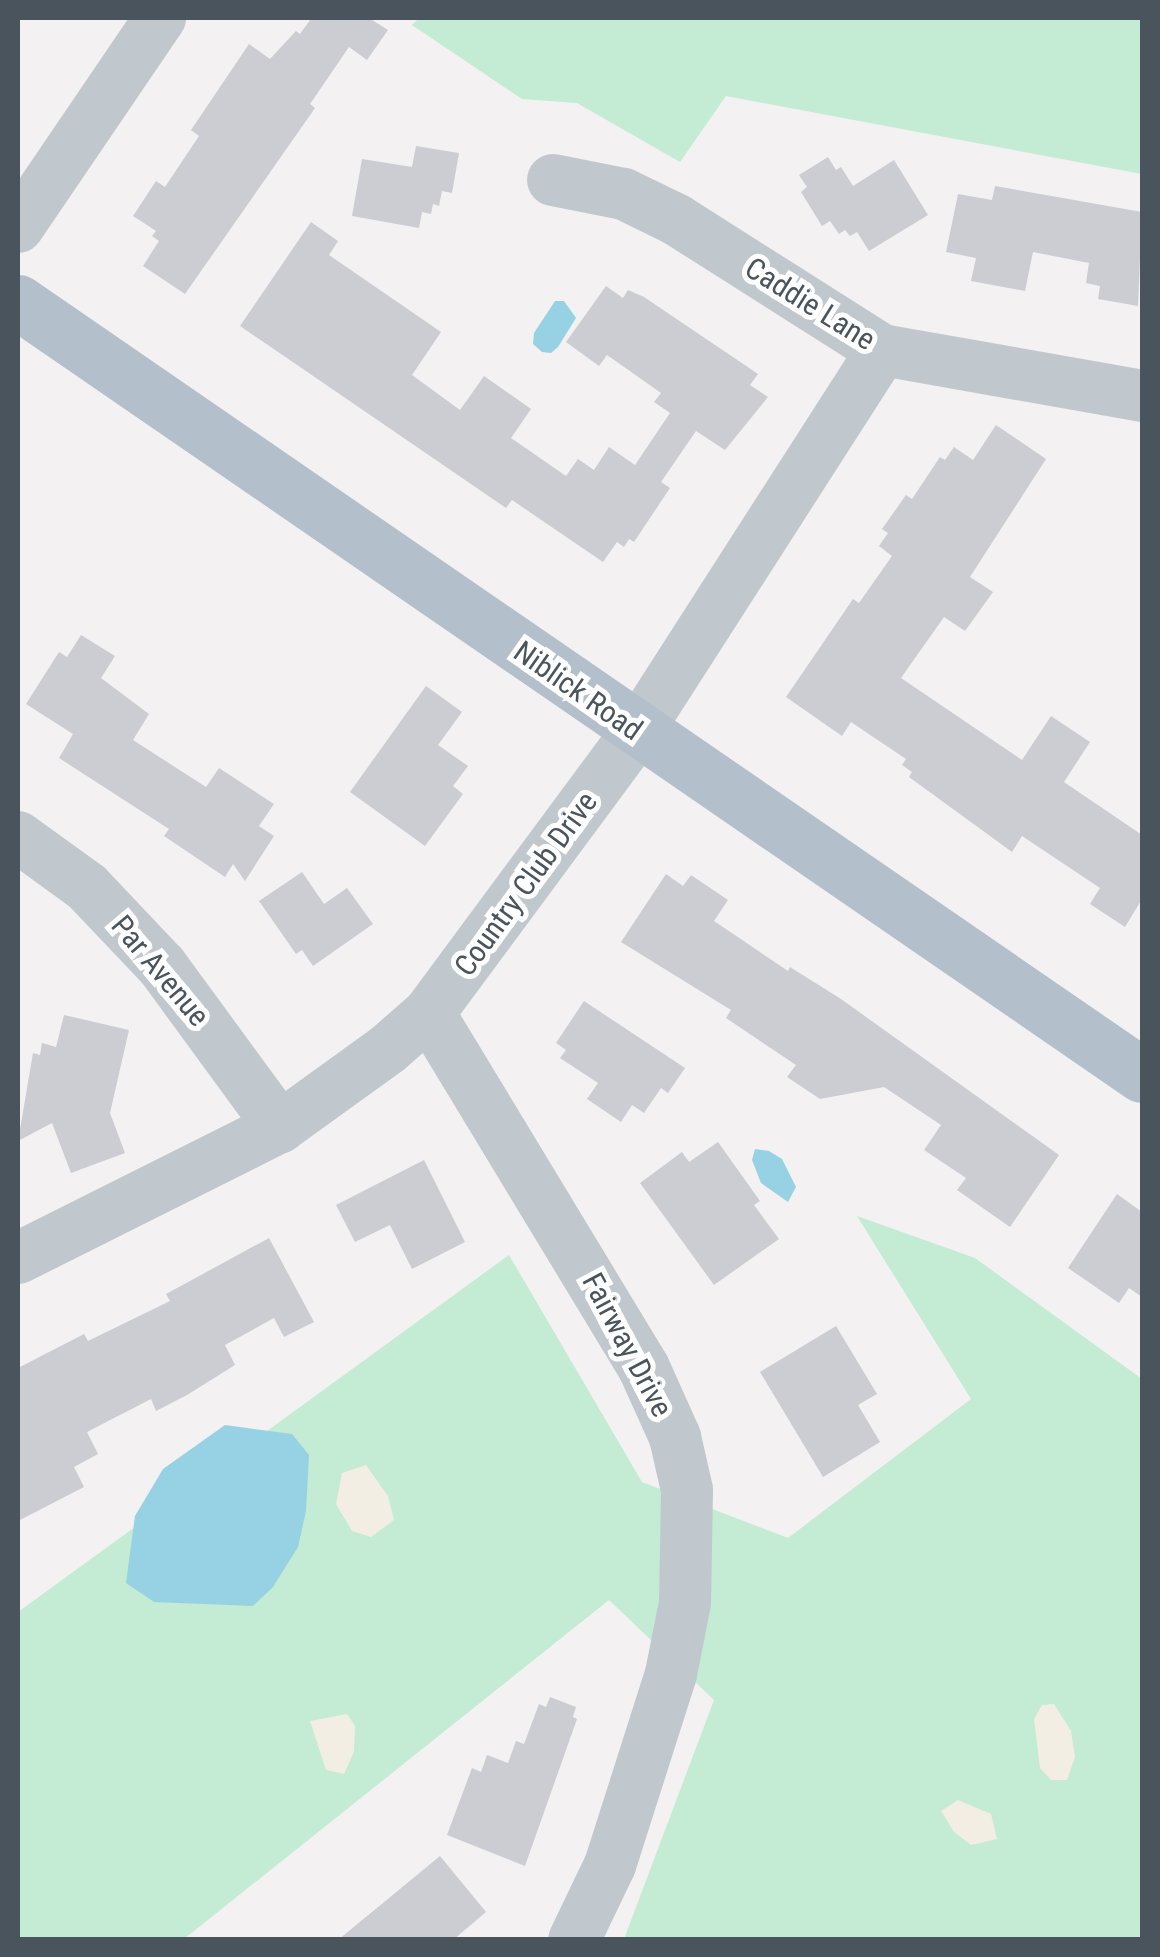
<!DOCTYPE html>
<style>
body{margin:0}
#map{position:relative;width:1160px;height:1957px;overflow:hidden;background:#f3f1f1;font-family:"Roboto Condensed",sans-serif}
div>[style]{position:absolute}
.green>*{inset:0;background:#c4ebd4}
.sand>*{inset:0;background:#f2eee4}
.water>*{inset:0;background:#96d2e4}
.building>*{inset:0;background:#cbcdd3}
.minor>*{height:52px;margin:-26px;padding:0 26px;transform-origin:26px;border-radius:26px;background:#c0c8ce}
.major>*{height:55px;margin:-27.5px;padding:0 27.5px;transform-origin:27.5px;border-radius:27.5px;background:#b3c0cc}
span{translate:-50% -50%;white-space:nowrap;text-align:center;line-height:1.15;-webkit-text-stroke:10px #fff;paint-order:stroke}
.street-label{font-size:30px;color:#4a545c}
.frame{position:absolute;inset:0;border:20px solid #4a545c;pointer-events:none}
</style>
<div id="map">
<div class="green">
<div style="clip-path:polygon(419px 18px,1142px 18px,1142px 174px,726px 96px,680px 162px,577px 103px,522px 99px,412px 25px)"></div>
<div style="clip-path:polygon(857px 1216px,975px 1258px,1142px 1379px,1142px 1939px,624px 1939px,714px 1700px,609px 1600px,184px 1939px,18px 1939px,18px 1612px,509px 1255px,642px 1482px,788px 1538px,971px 1399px)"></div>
</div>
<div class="sand">
<div style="clip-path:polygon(366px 1465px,388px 1496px,394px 1520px,371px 1537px,352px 1531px,336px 1504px,342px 1473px)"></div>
<div style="clip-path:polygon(1054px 1704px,1071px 1731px,1075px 1757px,1067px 1780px,1051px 1780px,1040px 1768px,1034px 1719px,1042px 1705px)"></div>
<div style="clip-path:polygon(347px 1714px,355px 1726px,354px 1752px,344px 1774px,326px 1770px,310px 1721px)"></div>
<div style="clip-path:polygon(958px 1800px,991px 1814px,997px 1839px,971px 1845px,954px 1832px,941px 1811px)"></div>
</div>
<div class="water">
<div style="clip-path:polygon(555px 301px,564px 301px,576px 318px,558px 347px,551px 353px,542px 352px,533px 344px,534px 333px)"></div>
<div style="clip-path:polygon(755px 1149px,769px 1151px,782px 1159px,796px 1187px,788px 1202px,761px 1183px,752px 1160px)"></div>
<div style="clip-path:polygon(225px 1425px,292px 1434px,309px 1455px,306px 1511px,298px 1547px,273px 1587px,253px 1606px,154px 1602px,126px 1583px,135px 1516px,163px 1469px)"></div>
</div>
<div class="building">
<div style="clip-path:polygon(306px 18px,369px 18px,388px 30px,367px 60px,349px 47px,310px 104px,315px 108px,185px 294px,143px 266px,159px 241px,152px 236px,156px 231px,133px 216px,156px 181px,165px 187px,199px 136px,191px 130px,249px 44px,270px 59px,296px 31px,300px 34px,310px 20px)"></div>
<div style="clip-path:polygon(416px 146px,459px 153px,452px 193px,442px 191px,439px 206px,433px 204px,431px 214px,422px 212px,419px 228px,352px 216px,362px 159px,412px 167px)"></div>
<div style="clip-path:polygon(828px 157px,836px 170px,841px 167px,853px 186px,894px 160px,928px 215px,869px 251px,857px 232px,850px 236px,845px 230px,839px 234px,830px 221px,822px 226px,801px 192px,807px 187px,799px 175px)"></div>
<div style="clip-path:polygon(995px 186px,1142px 212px,1138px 306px,1098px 299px,1100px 286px,1086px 283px,1089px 263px,1033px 252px,1025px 291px,971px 281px,976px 258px,946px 252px,958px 194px,992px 200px)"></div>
<div style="clip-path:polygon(311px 222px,338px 241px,329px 255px,441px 332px,412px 375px,460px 410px,484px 376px,531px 409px,511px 438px,566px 476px,578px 459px,594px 470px,609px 447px,635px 465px,670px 413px,654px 402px,661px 393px,607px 355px,599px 366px,566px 342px,606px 286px,623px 298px,628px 290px,644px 297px,758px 374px,750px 385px,768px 397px,725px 450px,696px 431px,661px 482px,670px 488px,634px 542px,629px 539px,624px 547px,617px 542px,603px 562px,512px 500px,506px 508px,240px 326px)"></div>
<div style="clip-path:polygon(996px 425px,1046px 459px,970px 577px,993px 592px,965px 631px,944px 617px,901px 678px,1022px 760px,1051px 716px,1090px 742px,1064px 782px,1142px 835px,1142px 899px,1125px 927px,1090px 904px,1100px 888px,1022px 836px,1012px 852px,909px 777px,912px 772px,902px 765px,906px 759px,851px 722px,842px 736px,786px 697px,853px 599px,859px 603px,892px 556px,879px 546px,888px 533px,882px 529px,906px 495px,912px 499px,940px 457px,945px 460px,954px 447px,973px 460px)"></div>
<div style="clip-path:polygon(81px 635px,115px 656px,101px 678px,149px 714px,133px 740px,206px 787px,219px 768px,274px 804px,259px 826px,274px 836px,245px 881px,233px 864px,225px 877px,164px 836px,169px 829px,59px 758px,73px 734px,26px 704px,59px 652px,67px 657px)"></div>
<div style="clip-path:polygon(426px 686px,462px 712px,438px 745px,468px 766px,453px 786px,463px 794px,425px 846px,350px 792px)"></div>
<div style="clip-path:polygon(302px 872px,324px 904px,347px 888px,373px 924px,313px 966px,302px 950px,296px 954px,259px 901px)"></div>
<div style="clip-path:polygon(666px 874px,683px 886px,691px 875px,728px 900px,714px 921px,788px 971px,790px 967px,841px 999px,1059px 1155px,1010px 1227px,957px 1190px,966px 1178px,924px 1150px,941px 1125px,884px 1087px,820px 1099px,787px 1077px,796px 1065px,726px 1018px,731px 1010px,621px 942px)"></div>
<div style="clip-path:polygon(584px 1001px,685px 1068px,668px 1093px,661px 1088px,644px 1113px,632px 1105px,621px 1122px,587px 1099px,598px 1083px,560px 1058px,566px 1050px,556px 1043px)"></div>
<div style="clip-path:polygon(64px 1015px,129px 1030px,110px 1113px,125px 1153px,71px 1173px,52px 1123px,18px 1141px,33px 1053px,40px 1055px,42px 1043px,56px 1047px)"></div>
<div style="clip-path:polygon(718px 1142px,760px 1201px,754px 1205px,779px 1239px,714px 1285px,640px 1183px,682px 1152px,689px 1162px)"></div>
<div style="clip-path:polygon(424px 1160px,465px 1242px,412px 1269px,390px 1225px,355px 1242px,336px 1205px)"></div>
<div style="clip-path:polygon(1117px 1194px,1142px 1212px,1142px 1297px,1129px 1288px,1119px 1303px,1068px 1268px)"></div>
<div style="clip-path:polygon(269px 1238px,314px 1322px,284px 1337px,274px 1318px,225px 1345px,235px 1365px,187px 1395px,156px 1411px,151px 1399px,87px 1432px,98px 1454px,74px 1467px,84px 1487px,18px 1521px,18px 1368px,84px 1334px,88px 1341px,170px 1301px,166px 1294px)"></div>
<div style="clip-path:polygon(836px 1326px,877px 1394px,858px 1405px,880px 1442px,823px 1477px,760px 1372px)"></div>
<div style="clip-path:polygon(550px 1697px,576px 1707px,573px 1717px,577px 1719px,525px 1866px,447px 1835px,472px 1768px,481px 1772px,487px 1755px,508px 1763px,516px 1741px,524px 1744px,539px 1704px,546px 1707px)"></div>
<div style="clip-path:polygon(440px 1856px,486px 1912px,453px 1940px,338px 1940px)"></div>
</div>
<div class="minor">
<div style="left:553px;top:180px;width:72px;rotate:11.2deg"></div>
<div style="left:624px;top:194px;width:59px;rotate:26.1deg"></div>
<div style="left:677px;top:220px;width:243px;rotate:32.4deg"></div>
<div style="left:882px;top:350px;width:264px;rotate:10deg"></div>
<div style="left:18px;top:227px;width:253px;rotate:-55.8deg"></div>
<div style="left:18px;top:837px;width:85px;rotate:35.9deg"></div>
<div style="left:87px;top:887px;width:109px;rotate:46.5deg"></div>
<div style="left:162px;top:966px;width:200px;rotate:53.8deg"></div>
<div style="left:429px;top:1013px;width:415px;rotate:58.8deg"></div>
<div style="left:644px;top:1368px;width:76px;rotate:65.8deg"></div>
<div style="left:675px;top:1437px;width:54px;rotate:77.2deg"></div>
<div style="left:687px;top:1490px;width:113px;rotate:91deg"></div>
<div style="left:685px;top:1603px;width:72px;rotate:101.2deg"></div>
<div style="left:671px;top:1674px;width:201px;rotate:107.7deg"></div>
<div style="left:610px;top:1865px;width:83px;rotate:115.6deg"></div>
<div style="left:18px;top:1258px;width:293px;rotate:-26.6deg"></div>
<div style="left:280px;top:1127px;width:133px;rotate:-35.8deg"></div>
<div style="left:388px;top:1049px;width:55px;rotate:-41.3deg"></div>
<div style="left:429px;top:1013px;width:350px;rotate:-53.5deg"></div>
<div style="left:637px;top:732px;width:454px;rotate:-57.3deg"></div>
</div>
<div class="major">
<div style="left:18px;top:302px;width:1364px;rotate:34.52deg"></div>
</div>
<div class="street-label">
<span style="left:810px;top:304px;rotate:32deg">Caddie Lane</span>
<span style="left:578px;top:691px;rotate:35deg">Niblick Road</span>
<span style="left:526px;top:884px;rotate:-54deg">Country Club Drive</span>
<span style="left:160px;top:971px;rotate:50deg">Par Avenue</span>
<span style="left:627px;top:1345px;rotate:62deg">Fairway Drive</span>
</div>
<div class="frame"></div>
</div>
